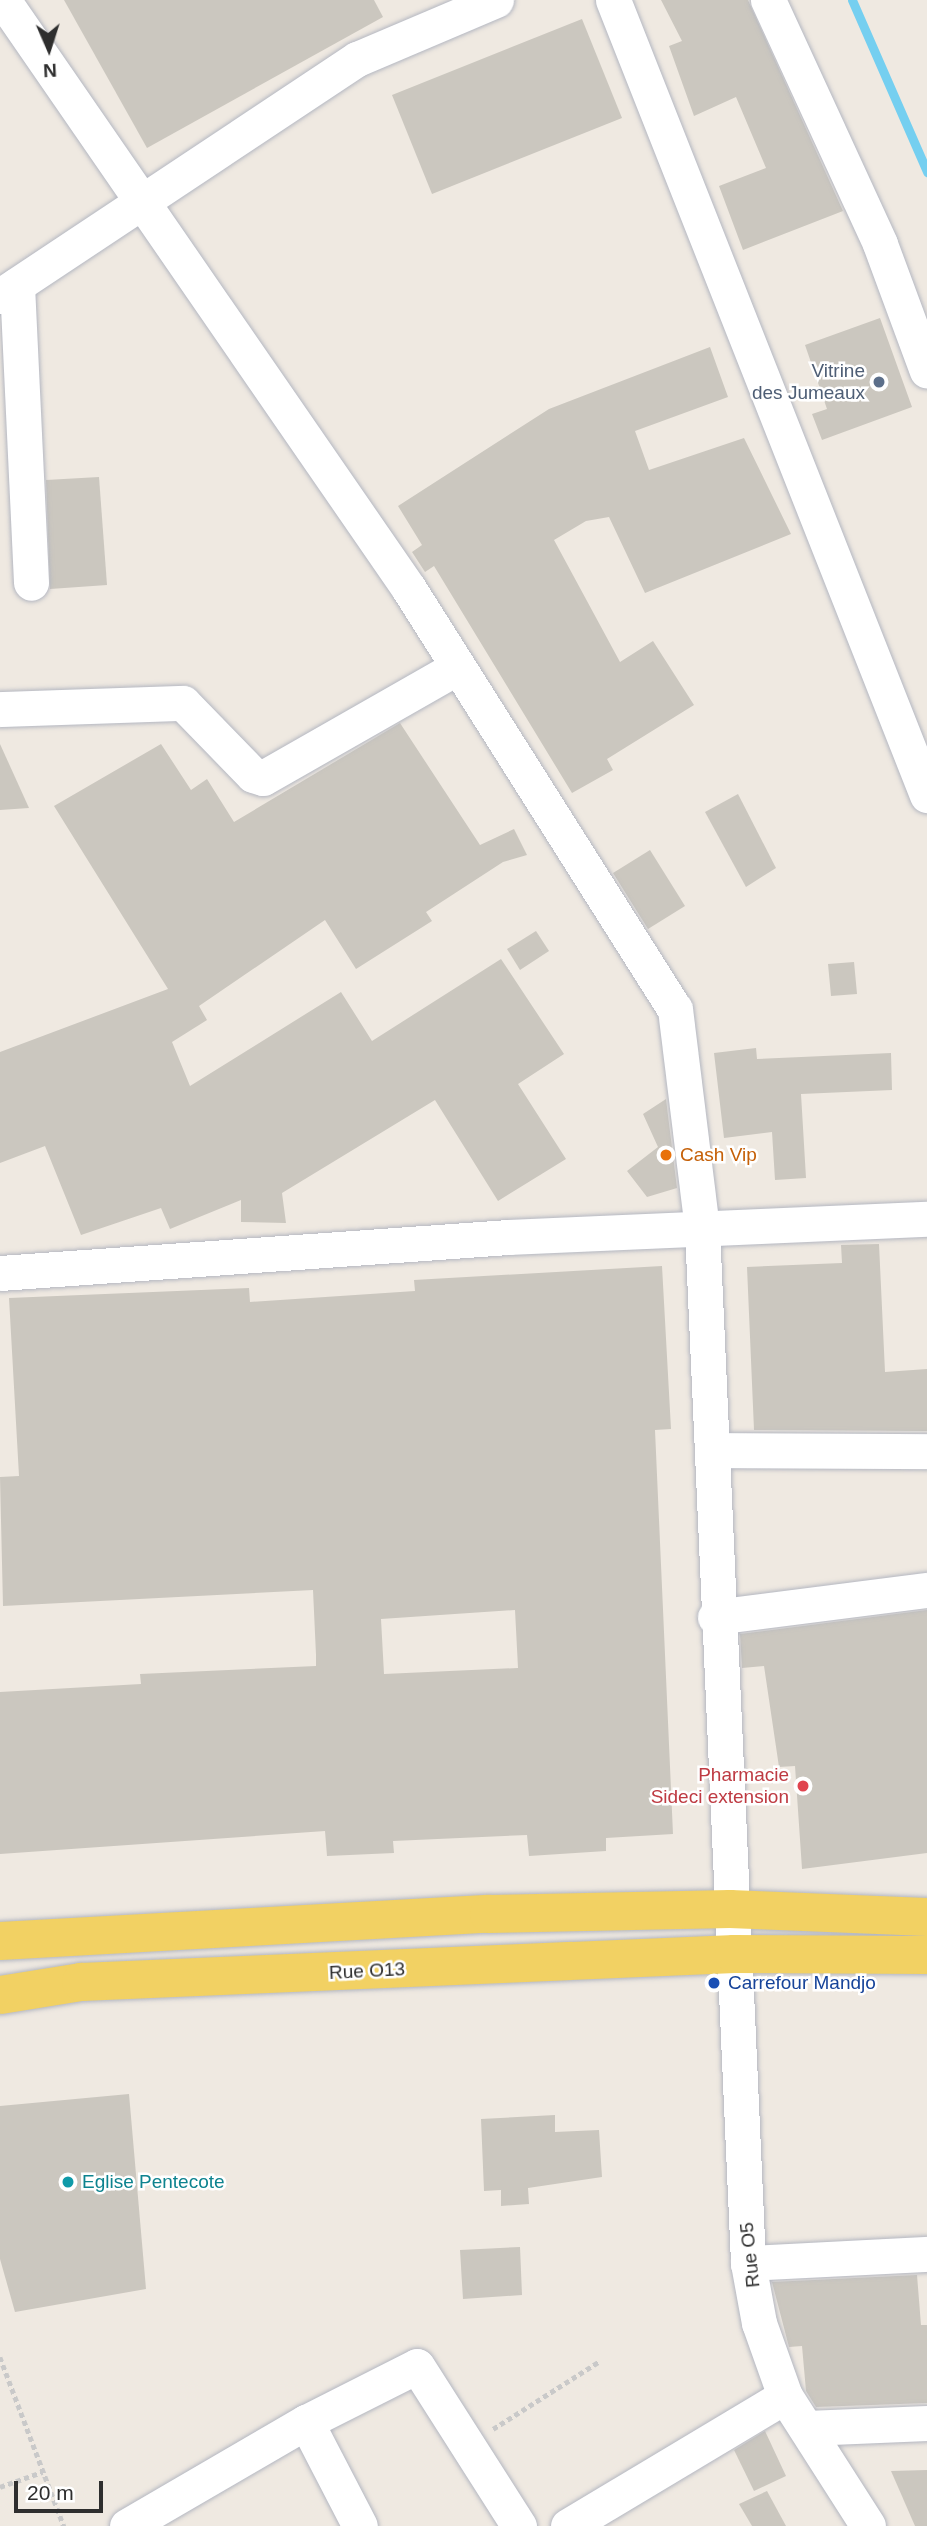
<!DOCTYPE html>
<style>
body{margin:0}
#map{position:relative;width:927px;height:2526px;overflow:hidden;background:#efe9e1;font-family:Helvetica,sans-serif}
div>[style]{position:absolute}
.stream>*{height:9px;margin:-4.5px;padding:0 4.5px;transform-origin:4.5px;border-radius:4.5px;background:#75cff0}
.building>*{inset:0;background:#cbc7bf}
.path>*{height:4.5px;margin-top:-2.25px;transform-origin:0;background:repeating-linear-gradient(90deg,#c9c9c9 0 5px,transparent 0 8.5px)}
.roads{filter:drop-shadow(0 0 2px #b4b7c1) drop-shadow(0 0 2px #b4b7c1)}
.minor>*{height:35px;margin:-17.5px;padding:0 17.5px;transform-origin:17.5px;border-radius:17.5px;background:#fff}
.major>*{height:38px;margin:-19px;padding:0 19px;transform-origin:19px;border-radius:19px;background:#f2d163}
.dots>*{width:19px;height:19px;translate:-50% -50%;box-sizing:border-box;border:4px solid #fff;border-radius:50%}
span{translate:-50% -50%;white-space:nowrap;text-align:center;line-height:1.15;-webkit-text-stroke:5px #fff;paint-order:stroke}
.service-label{font-size:19px;color:#4e5e75}
.right{translate:-100% -50%;text-align:right}
.food-label{font-size:19px;color:#c56008}
.left{translate:0 -50%;text-align:left}
.health-label{font-size:19px;color:#be3a42}
.street-label{font-size:19px;color:#2e2e2e}
.transit-label{font-size:19px;color:#164399}
.culture-label{font-size:19px;color:#0d838f}
.north{position:absolute;left:14px;top:14px;width:70px;height:70px;-webkit-text-stroke:5px #fff;paint-order:stroke;rotate:177deg;font-size:19px;font-weight:700;line-height:28px;text-align:center;color:#2e2e2e}
.north::after{content:'';display:block;margin:auto;width:24px;height:32px;background:#2e2e2e;clip-path:polygon(50% 0,100% 100%,50% 72%,0 100%)}
.scale{position:absolute;left:14px;top:2481px;width:89px;height:32px;box-sizing:border-box;border:4px solid #2e2e2e;border-top:0;padding-left:9px;font-size:21px;line-height:24px;white-space:nowrap;color:#2e2e2e;-webkit-text-stroke:5px #fff;paint-order:stroke}
</style>
<div id="map">
<div class="stream">
<div style="left:852px;top:0;width:188px;rotate:66.4deg"></div>
</div>
<div class="building">
<div style="clip-path:polygon(64px 0,374px 0,383px 17px,147px 148px)"></div>
<div style="clip-path:polygon(661px 0,748px 0,843px 211px,743px 250px,719px 186px,766px 168px,736px 97px,694px 116px,669px 46px,682px 41px)"></div>
<div style="clip-path:polygon(582px 19px,622px 118px,432px 194px,392px 95px)"></div>
<div style="clip-path:polygon(880px 318px,912px 407px,822px 440px,812px 414px,827px 409px,805px 345px)"></div>
<div style="clip-path:polygon(710px 347px,728px 397px,635px 431px,649px 470px,744px 438px,791px 534px,645px 593px,609px 517px,586px 521px,554px 540px,620px 662px,653px 641px,694px 705px,607px 759px,613px 770px,572px 793px,434px 566px,425px 572px,412px 552px,422px 545px,398px 506px,549px 409px)"></div>
<div style="clip-path:polygon(99px 477px,107px 585px,50px 589px,46px 480px)"></div>
<div style="clip-path:polygon(400px 723px,480px 845px,514px 829px,527px 855px,503px 862px,426px 912px,432px 921px,356px 969px,325px 920px,199px 1006px,207px 1020px,172px 1042px,190px 1086px,341px 992px,372px 1041px,501px 959px,564px 1054px,518px 1084px,566px 1159px,498px 1201px,435px 1100px,282px 1193px,286px 1223px,241px 1222px,241px 1200px,170px 1229px,161px 1208px,81px 1235px,45px 1146px,0 1163px,0 1052px,168px 989px,54px 806px,161px 744px,191px 790px,207px 779px,234px 822px)"></div>
<div style="clip-path:polygon(0 744px,29px 808px,0 810px)"></div>
<div style="clip-path:polygon(738px 794px,776px 868px,746px 887px,705px 812px)"></div>
<div style="clip-path:polygon(650px 850px,685px 906px,648px 929px,613px 873px)"></div>
<div style="clip-path:polygon(536px 931px,549px 951px,520px 970px,507px 949px)"></div>
<div style="clip-path:polygon(854px 962px,857px 994px,831px 996px,828px 964px)"></div>
<div style="clip-path:polygon(756px 1048px,757px 1059px,891px 1053px,892px 1090px,801px 1094px,806px 1178px,775px 1180px,772px 1132px,724px 1138px,714px 1053px)"></div>
<div style="clip-path:polygon(666px 1099px,677px 1188px,647px 1197px,627px 1171px,658px 1147px,643px 1114px)"></div>
<div style="clip-path:polygon(879px 1244px,885px 1372px,927px 1369px,927px 1431px,754px 1430px,747px 1267px,842px 1263px,841px 1245px)"></div>
<div style="clip-path:polygon(evenodd,662px 1266px,671px 1429px,655px 1430px,673px 1834px,606px 1838px,606px 1851px,529px 1856px,527px 1835px,393px 1841px,394px 1853px,327px 1856px,325px 1831px,0 1854px,0 1692px,141px 1684px,140px 1674px,316px 1666px,316px 1655px,313px 1590px,3px 1606px,0 1477px,19px 1476px,9px 1298px,249px 1288px,250px 1302px,415px 1291px,414px 1280px,662px 1266px,515px 1610px,518px 1668px,384px 1674px,381px 1619px,515px 1610px)"></div>
<div style="clip-path:polygon(927px 1610px,927px 1853px,802px 1869px,795px 1766px,779px 1767px,764px 1666px,742px 1668px,740px 1634px)"></div>
<div style="clip-path:polygon(129px 2094px,146px 2289px,15px 2312px,0 2259px,0 2106px)"></div>
<div style="clip-path:polygon(555px 2115px,555px 2132px,599px 2130px,602px 2177px,528px 2188px,529px 2204px,501px 2206px,501px 2190px,484px 2191px,481px 2119px)"></div>
<div style="clip-path:polygon(520px 2247px,522px 2295px,463px 2299px,460px 2250px)"></div>
<div style="clip-path:polygon(917px 2275px,921px 2325px,927px 2325px,927px 2403px,816px 2407px,806px 2391px,802px 2346px,789px 2347px,772px 2282px)"></div>
<div style="clip-path:polygon(765px 2431px,786px 2476px,754px 2491px,734px 2450px)"></div>
<div style="clip-path:polygon(927px 2470px,927px 2526px,915px 2526px,891px 2471px)"></div>
<div style="clip-path:polygon(767px 2491px,786px 2526px,752px 2526px,739px 2504px)"></div>
</div>
<div class="path">
<div style="left:0;top:2357px;width:181px;rotate:69.3deg"></div>
<div style="left:493px;top:2429px;width:125px;rotate:-32.5deg"></div>
<div style="left:0;top:2487px;width:45px;rotate:-19.7deg"></div>
</div>
<div class="roads">
<div class="minor">
<div style="left:3px;top:0;width:715px;rotate:55.42deg"></div>
<div style="left:409px;top:589px;width:497px;rotate:57.7deg"></div>
<div style="left:675px;top:1009px;width:222px;rotate:83deg"></div>
<div style="left:702px;top:1229px;width:1035px;rotate:87.45deg"></div>
<div style="left:748px;top:2263px;width:61px;rotate:79.6deg"></div>
<div style="left:759px;top:2323px;width:77px;rotate:70.4deg"></div>
<div style="left:785px;top:2396px;width:154px;rotate:57.4deg"></div>
<div style="left:613px;top:0;width:855px;rotate:68.45deg"></div>
<div style="left:768px;top:0;width:268px;rotate:65.3deg"></div>
<div style="left:880px;top:244px;width:135px;rotate:69.7deg"></div>
<div style="left:17px;top:285px;width:298px;rotate:87.3deg"></div>
<div style="left:0;top:296px;width:429px;rotate:-33.6deg"></div>
<div style="left:357px;top:59px;width:151px;rotate:-23deg"></div>
<div style="left:0;top:709px;width:183px;rotate:-1.9deg"></div>
<div style="left:183px;top:703px;width:100px;rotate:45.8deg"></div>
<div style="left:253px;top:775px;width:10px;rotate:17deg"></div>
<div style="left:263px;top:778px;width:222px;rotate:-29.7deg"></div>
<div style="left:0;top:1273px;width:509px;rotate:-4.05deg"></div>
<div style="left:508px;top:1237px;width:419px;rotate:-2.5deg"></div>
<div style="left:713px;top:1450px;width:214px;rotate:0.3deg"></div>
<div style="left:715px;top:1617px;width:214px;rotate:-7.3deg"></div>
<div style="left:748px;top:2263px;width:179px;rotate:-2.9deg"></div>
<div style="left:306px;top:2422px;width:124px;rotate:-26.8deg"></div>
<div style="left:417px;top:2366px;width:190px;rotate:57.5deg"></div>
<div style="left:807px;top:2428px;width:120px;rotate:-2.4deg"></div>
<div style="left:127px;top:2526px;width:207px;rotate:-30.2deg"></div>
<div style="left:306px;top:2422px;width:117px;rotate:62.6deg"></div>
<div style="left:568px;top:2526px;width:253px;rotate:-30.9deg"></div>
</div>
<div class="major">
<div style="left:0;top:1941px;width:490px;rotate:-3.2deg"></div>
<div style="left:489px;top:1914px;width:241px;rotate:-1.2deg"></div>
<div style="left:730px;top:1909px;width:197px;rotate:2.3deg"></div>
<div style="left:0;top:1995px;width:82px;rotate:-9.1deg"></div>
<div style="left:81px;top:1982px;width:654px;rotate:-2.46deg"></div>
<div style="left:734px;top:1954px;width:193px;rotate:0.3deg"></div>
</div>
</div>
<div class="dots">
<div style="left:879px;top:382px;background:#5c6f8a"></div>
<div style="left:666px;top:1155px;background:#e8710a"></div>
<div style="left:803px;top:1786px;background:#e0444e"></div>
<div style="left:714px;top:1983px;background:#1a4fb4"></div>
<div style="left:68px;top:2182px;background:#0f9aa8"></div>
</div>
<div class="service-label">
<span class="right" style="left:865px;top:382px">Vitrine<br>des Jumeaux</span>
</div>
<div class="food-label">
<span class="left" style="left:680px;top:1155px">Cash Vip</span>
</div>
<div class="health-label">
<span class="right" style="left:789px;top:1786px">Pharmacie<br>Sideci extension</span>
</div>
<div class="street-label">
<span style="left:367px;top:1971px;rotate:-3deg">Rue O13</span>
<span style="left:750px;top:2255px;rotate:-96deg">Rue O5</span>
</div>
<div class="transit-label">
<span class="left" style="left:728px;top:1983px">Carrefour Mandjo</span>
</div>
<div class="culture-label">
<span class="left" style="left:82px;top:2182px">Eglise Pentecote</span>
</div>
<div class="north">N</div>
<div class="scale">20 m</div>
</div>
